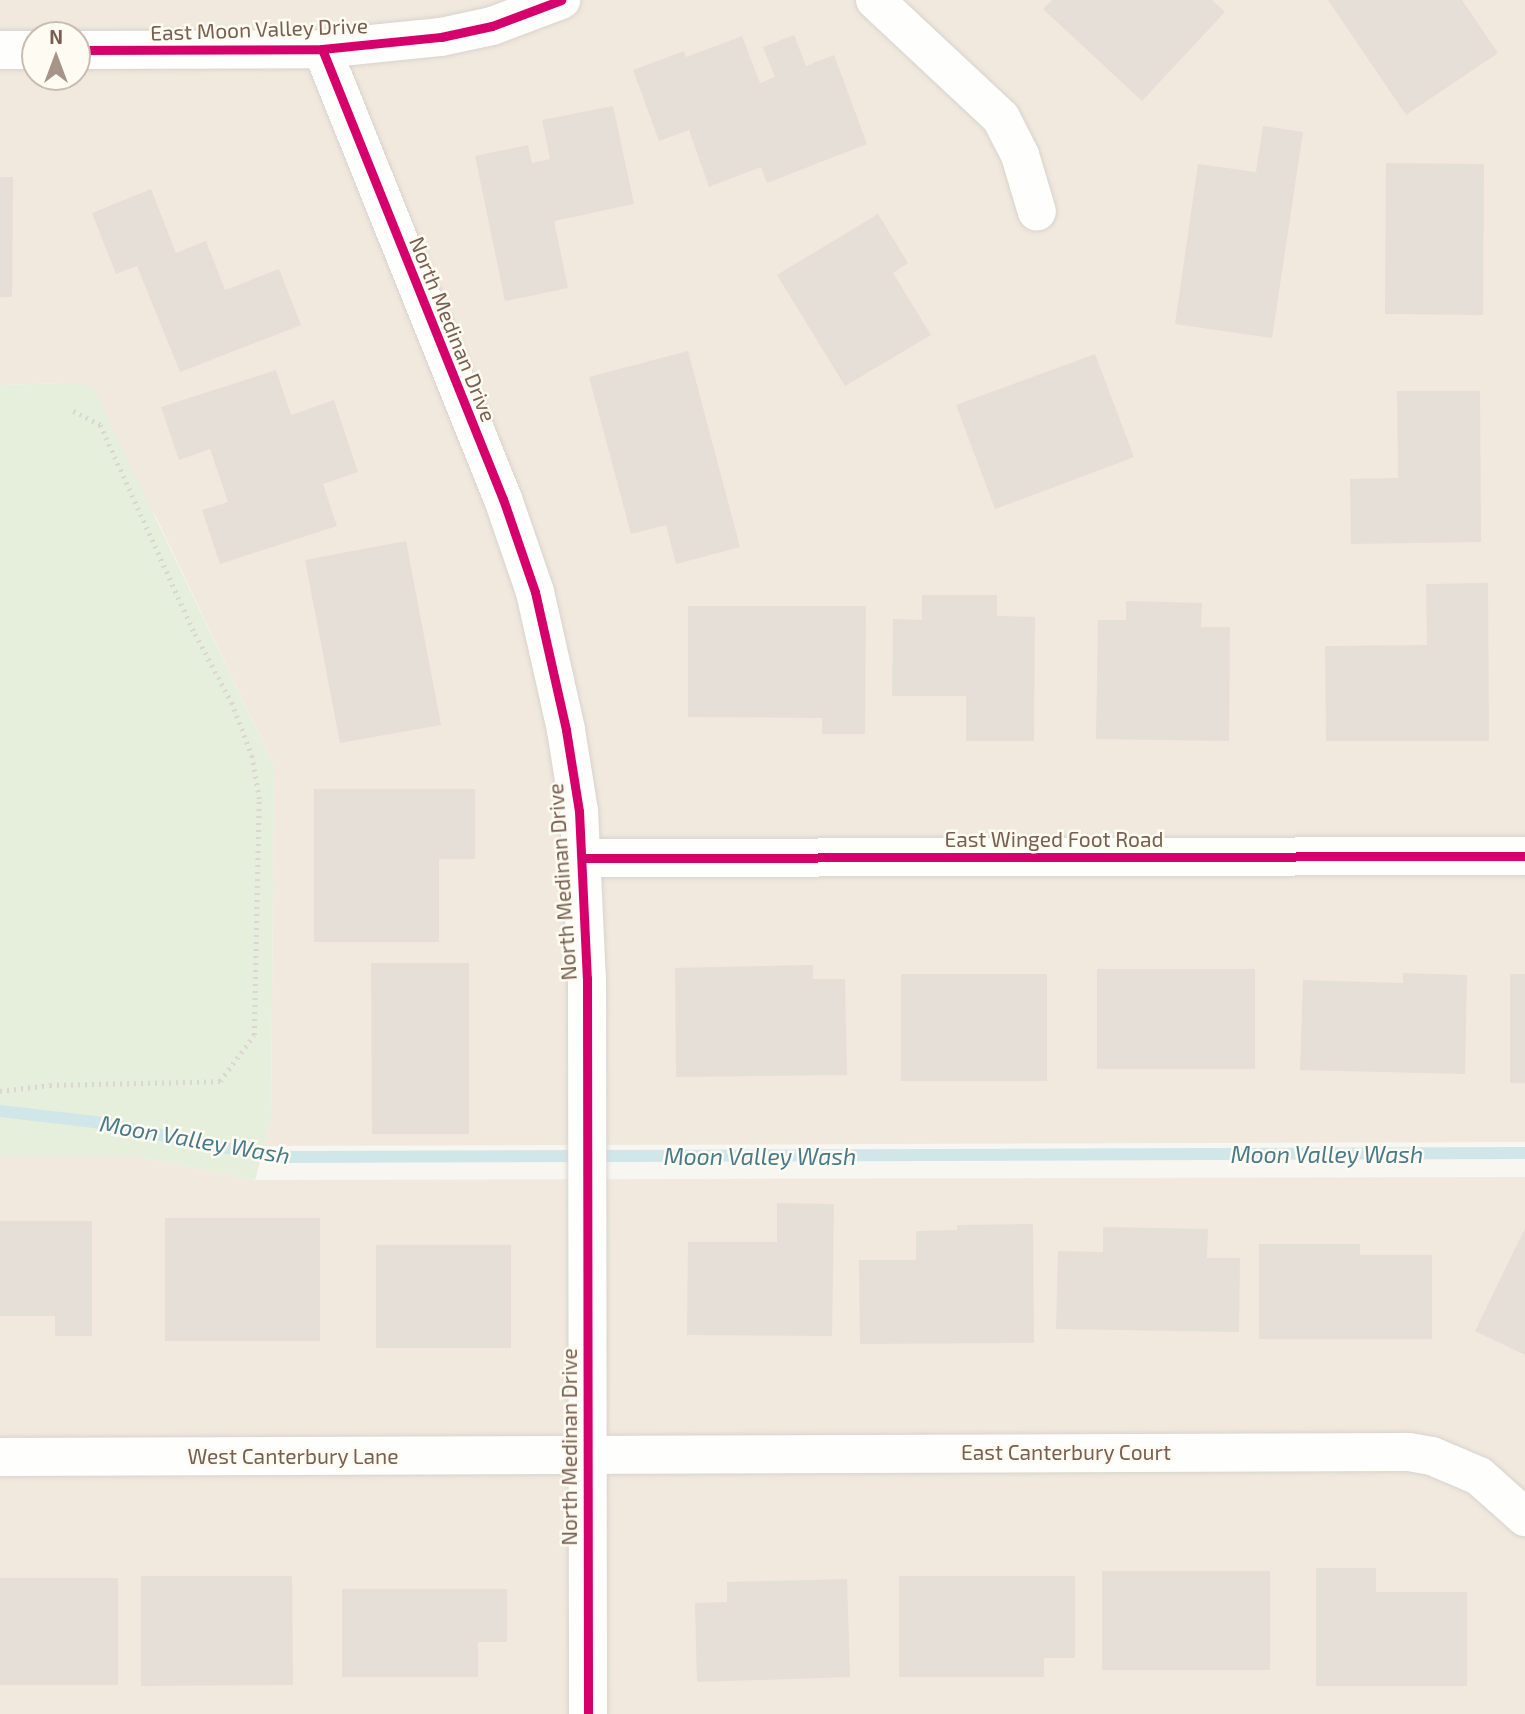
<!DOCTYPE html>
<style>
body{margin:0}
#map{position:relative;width:1525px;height:1714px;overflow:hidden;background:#f8f6f0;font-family:"Exo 2",sans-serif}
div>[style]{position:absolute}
.residential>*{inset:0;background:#f1e9de}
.green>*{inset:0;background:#e5efdb}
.stream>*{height:12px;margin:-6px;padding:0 6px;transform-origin:6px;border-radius:6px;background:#d1e6e9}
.building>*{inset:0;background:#e5dfd7}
.path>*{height:4.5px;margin-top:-2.25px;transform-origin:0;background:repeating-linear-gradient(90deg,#dbd6d0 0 2px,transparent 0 7px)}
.roads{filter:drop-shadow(0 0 2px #d8d3ce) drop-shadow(0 0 2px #d8d3ce)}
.minor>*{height:38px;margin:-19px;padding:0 19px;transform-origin:19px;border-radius:19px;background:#fefefd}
.cycleway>*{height:9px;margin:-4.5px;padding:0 4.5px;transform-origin:4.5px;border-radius:4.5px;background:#d6006c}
span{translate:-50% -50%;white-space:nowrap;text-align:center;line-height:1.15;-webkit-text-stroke:5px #fefbf3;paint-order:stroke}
.street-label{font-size:21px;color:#785f4f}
.water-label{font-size:23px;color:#487b8a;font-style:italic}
.north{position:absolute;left:21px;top:21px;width:70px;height:70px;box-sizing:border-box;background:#fefbf3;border:2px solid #c8bdb1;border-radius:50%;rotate:0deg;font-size:19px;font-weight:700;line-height:28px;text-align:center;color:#785f4f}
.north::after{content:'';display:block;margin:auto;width:24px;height:32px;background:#a59487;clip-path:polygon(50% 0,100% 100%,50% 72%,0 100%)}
</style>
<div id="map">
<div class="residential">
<div style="clip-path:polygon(evenodd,0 0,1525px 0,1525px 1142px,264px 1146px,271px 1120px,274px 766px,156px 517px,65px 383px,0 385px,0 0,35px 35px,77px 35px,77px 77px,35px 77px,35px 35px)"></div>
<div style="clip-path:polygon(0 1158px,143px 1158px,255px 1180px,1525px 1177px,1525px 1714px,0 1714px)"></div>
</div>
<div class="green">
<div style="clip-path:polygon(65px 383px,93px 387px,274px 766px,271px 1120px,255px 1180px,143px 1158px,0 1158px,0 385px)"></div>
</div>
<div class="stream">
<div style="left:0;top:1111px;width:95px;rotate:6.7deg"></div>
<div style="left:94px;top:1122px;width:183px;rotate:11deg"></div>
<div style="left:274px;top:1157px;width:1251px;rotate:-0.18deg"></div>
</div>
<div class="building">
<div style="clip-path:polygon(1052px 0,1212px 0,1225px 12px,1142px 101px,1043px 9px)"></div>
<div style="clip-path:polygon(1328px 0,1462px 0,1498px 53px,1406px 115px)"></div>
<div style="clip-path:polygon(794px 35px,806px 66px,834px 55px,867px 144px,767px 183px,761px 167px,709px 187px,689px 130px,659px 141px,633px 70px,684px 51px,686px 57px,742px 36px,760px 83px,775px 77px,763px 47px)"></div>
<div style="clip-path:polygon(613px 106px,634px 204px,554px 221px,568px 288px,505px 301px,475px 156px,528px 145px,532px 163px,550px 159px,542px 120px)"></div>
<div style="clip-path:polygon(1263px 126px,1303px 132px,1272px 338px,1175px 324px,1198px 164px,1256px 172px)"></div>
<div style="clip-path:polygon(1386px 163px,1484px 164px,1483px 315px,1385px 314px)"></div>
<div style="clip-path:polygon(0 177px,13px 177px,12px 297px,0 297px)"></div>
<div style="clip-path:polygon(151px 189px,176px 253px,206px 241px,225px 290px,279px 269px,301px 325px,180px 372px,137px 266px,116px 274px,92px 213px)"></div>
<div style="clip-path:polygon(878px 214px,908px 263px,893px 273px,931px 335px,845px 386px,777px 275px)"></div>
<div style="clip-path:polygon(688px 351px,740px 547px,676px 564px,666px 525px,631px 534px,589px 377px)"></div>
<div style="clip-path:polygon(1095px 354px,1134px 457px,995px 509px,956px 405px)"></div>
<div style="clip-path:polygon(276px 370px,291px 415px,334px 400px,358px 472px,323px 484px,337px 526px,220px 564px,202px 510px,228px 502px,210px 449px,179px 460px,161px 407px)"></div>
<div style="clip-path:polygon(1397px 391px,1480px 391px,1481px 542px,1351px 544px,1350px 479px,1398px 478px)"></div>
<div style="clip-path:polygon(406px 541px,441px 725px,340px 743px,305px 560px)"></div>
<div style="clip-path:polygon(1488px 583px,1489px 741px,1326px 741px,1325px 646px,1427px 645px,1426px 584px)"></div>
<div style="clip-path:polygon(922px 595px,997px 595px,997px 616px,1035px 617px,1034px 741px,966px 741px,966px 696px,892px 696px,893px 619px,922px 620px)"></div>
<div style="clip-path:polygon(1126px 601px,1202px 603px,1201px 627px,1230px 627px,1229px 741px,1096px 739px,1098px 620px,1126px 620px)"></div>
<div style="clip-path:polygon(688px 606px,866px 606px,865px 734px,822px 734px,822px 718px,688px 717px)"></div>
<div style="clip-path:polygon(314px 789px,475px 789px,475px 859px,439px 859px,439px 942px,314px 942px)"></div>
<div style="clip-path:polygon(371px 963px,469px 963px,469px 1134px,372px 1134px)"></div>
<div style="clip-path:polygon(813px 965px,813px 979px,845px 979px,847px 1075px,676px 1077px,675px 968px)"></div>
<div style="clip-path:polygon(1097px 969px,1255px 969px,1255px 1069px,1097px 1069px)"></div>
<div style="clip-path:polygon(1403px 973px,1467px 975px,1465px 1074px,1300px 1070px,1303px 980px,1403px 983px)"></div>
<div style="clip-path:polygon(901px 974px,1047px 974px,1047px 1081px,901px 1081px)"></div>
<div style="clip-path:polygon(1510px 974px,1525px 974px,1525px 1083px,1510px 1083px)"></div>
<div style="clip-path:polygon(777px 1203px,834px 1204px,832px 1336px,687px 1335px,688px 1242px,777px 1242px)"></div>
<div style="clip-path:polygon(165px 1218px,320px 1218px,320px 1341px,165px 1341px)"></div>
<div style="clip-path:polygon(0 1221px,92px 1221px,92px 1336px,55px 1336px,55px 1316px,0 1316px)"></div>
<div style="clip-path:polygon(1033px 1224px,1034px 1343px,860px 1344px,859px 1260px,916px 1260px,916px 1231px,957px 1230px,957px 1225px)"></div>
<div style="clip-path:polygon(1103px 1227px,1208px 1229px,1207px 1258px,1240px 1258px,1239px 1332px,1056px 1329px,1058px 1251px,1103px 1252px)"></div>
<div style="clip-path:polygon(1525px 1228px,1525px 1355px,1475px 1331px)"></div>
<div style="clip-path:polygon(1259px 1244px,1360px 1244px,1360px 1255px,1432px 1255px,1432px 1339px,1259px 1339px)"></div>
<div style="clip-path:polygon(376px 1245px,511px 1245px,511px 1348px,376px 1348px)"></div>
<div style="clip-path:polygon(1316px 1568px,1376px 1568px,1376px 1592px,1467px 1592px,1467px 1686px,1316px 1686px)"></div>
<div style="clip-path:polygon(1102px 1571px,1270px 1571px,1270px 1670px,1102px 1670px)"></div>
<div style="clip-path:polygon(141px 1576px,292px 1576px,293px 1685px,141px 1686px)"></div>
<div style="clip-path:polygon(899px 1576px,1075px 1576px,1075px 1658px,1044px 1658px,1044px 1677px,899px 1677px)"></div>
<div style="clip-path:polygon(0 1578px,118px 1578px,118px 1685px,0 1685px)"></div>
<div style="clip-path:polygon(847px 1579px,850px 1677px,697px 1682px,695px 1603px,727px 1602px,727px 1582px)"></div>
<div style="clip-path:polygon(342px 1589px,507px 1589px,507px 1642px,478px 1642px,478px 1677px,342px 1677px)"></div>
</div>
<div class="path">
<div style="left:0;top:1091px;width:50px;rotate:-6.8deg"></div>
<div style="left:50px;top:1085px;width:170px;rotate:-1.3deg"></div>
<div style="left:220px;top:1081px;width:57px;rotate:-53.5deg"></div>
<div style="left:254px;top:1035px;width:236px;rotate:-88.8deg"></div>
<div style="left:259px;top:799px;width:43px;rotate:-99.5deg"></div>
<div style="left:252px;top:757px;width:57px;rotate:-110.7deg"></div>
<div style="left:232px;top:704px;width:83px;rotate:-118.1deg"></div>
<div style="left:193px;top:631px;width:226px;rotate:-114.3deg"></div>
<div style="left:100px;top:425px;width:35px;rotate:-153deg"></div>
</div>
<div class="roads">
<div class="minor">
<div style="left:875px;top:0;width:173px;rotate:43.1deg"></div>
<div style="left:1001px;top:118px;width:42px;rotate:62.8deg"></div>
<div style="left:1020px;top:155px;width:59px;rotate:73.4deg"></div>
<div style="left:322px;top:49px;width:485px;rotate:68.1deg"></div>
<div style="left:503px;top:499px;width:98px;rotate:71deg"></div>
<div style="left:535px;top:592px;width:141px;rotate:77.3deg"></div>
<div style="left:566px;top:730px;width:82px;rotate:80.9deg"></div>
<div style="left:579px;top:811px;width:167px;rotate:87.3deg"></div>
<div style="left:587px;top:978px;width:736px;rotate:89.92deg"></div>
<div style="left:0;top:50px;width:35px"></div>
<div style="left:77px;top:50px;width:245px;rotate:-0.2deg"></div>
<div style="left:322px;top:49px;width:120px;rotate:-5.8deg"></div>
<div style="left:441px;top:37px;width:52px;rotate:-12.2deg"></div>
<div style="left:492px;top:26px;width:74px;rotate:-20.6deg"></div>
<div style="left:582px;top:858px;width:943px;rotate:-0.12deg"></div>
<div style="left:0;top:1457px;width:1409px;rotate:-0.2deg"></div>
<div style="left:1409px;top:1452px;width:23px;rotate:10deg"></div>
<div style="left:1432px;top:1456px;width:51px;rotate:23.1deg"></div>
<div style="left:1479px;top:1476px;width:62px;rotate:41.7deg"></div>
</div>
</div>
<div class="cycleway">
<div style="left:322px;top:49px;width:485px;rotate:68.1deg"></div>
<div style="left:503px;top:499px;width:98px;rotate:71deg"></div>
<div style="left:535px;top:592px;width:141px;rotate:77.3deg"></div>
<div style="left:566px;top:730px;width:82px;rotate:80.9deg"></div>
<div style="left:579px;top:811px;width:167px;rotate:87.3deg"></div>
<div style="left:587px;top:978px;width:736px;rotate:89.92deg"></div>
<div style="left:77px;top:50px;width:245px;rotate:-0.2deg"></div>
<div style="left:322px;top:49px;width:120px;rotate:-5.8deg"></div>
<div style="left:441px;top:37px;width:52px;rotate:-12.2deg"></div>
<div style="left:492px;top:26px;width:74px;rotate:-20.6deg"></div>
<div style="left:582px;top:858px;width:943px;rotate:-0.12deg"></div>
</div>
<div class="street-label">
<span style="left:259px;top:29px;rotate:-2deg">East Moon Valley Drive</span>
<span style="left:453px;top:329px;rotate:68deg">North Medinan Drive</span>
<span style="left:1054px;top:839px">East Winged Foot Road</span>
<span style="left:562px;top:882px;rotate:-94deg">North Medinan Drive</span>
<span style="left:569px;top:1447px;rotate:-90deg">North Medinan Drive</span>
<span style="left:1066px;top:1452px">East Canterbury Court</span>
<span style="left:293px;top:1456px">West Canterbury Lane</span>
</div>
<div class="water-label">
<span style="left:195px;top:1139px;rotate:10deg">Moon Valley Wash</span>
<span style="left:1327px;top:1154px">Moon Valley Wash</span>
<span style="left:760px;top:1156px">Moon Valley Wash</span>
</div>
<div class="north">N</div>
</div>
